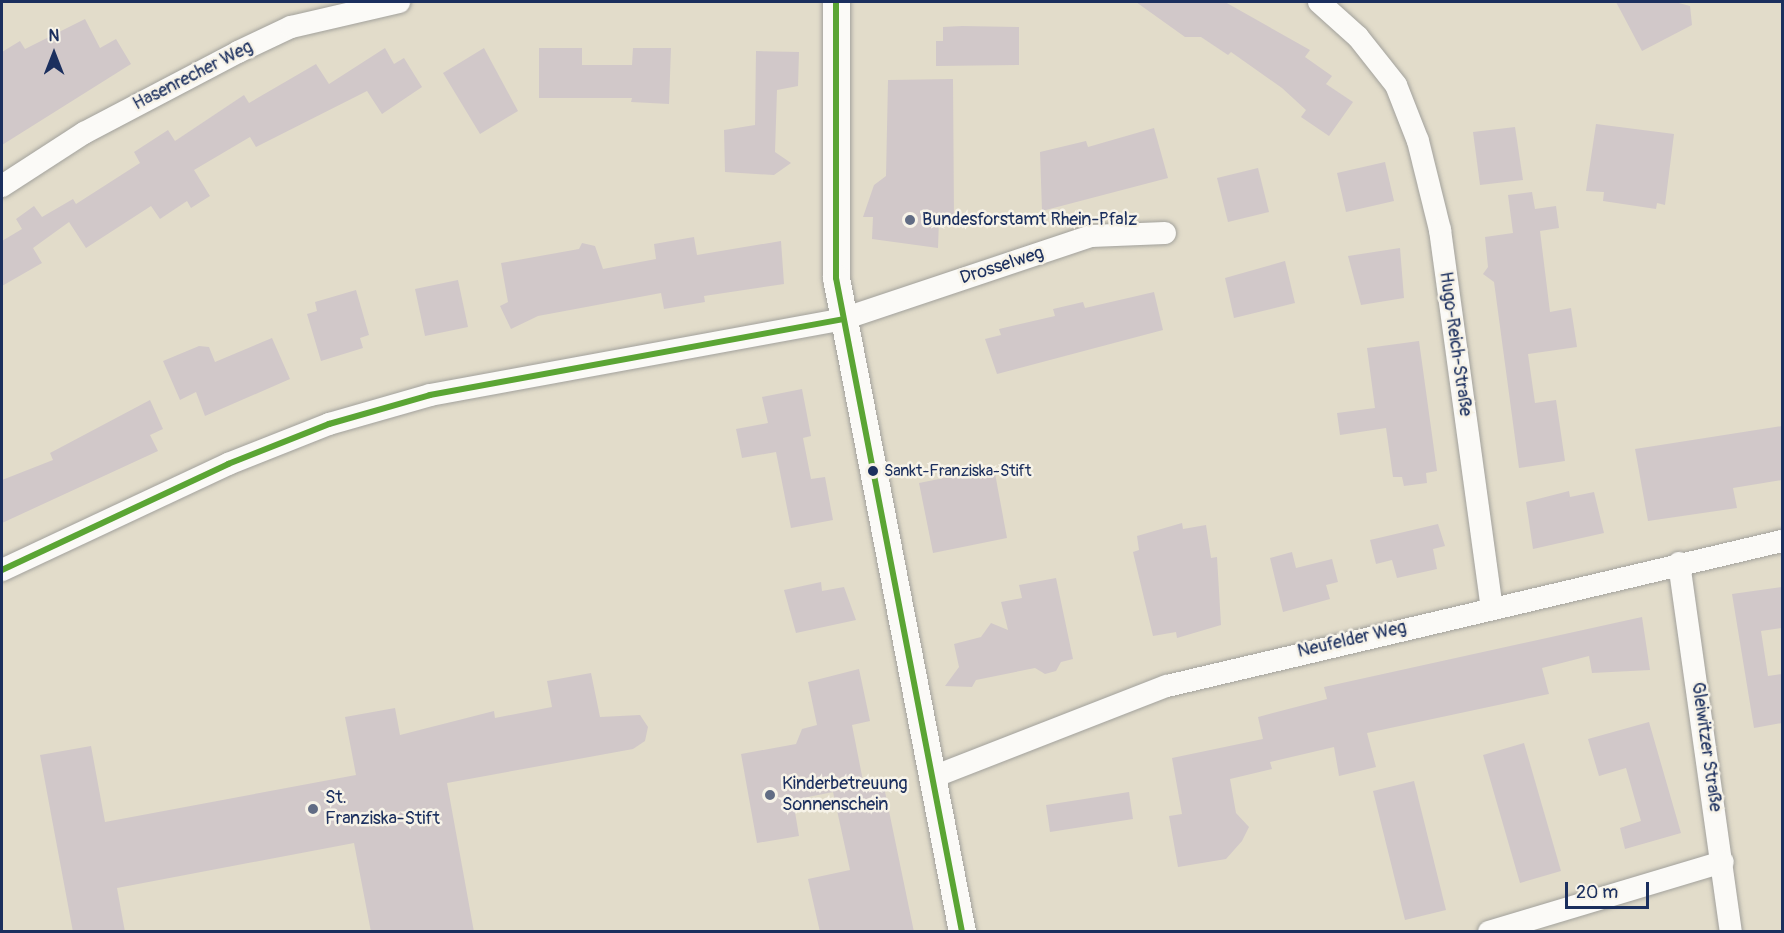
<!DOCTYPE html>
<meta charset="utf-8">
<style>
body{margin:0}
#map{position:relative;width:1784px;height:933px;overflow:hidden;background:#e2dcca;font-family:Pangolin,sans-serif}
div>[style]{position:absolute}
.building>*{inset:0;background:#d1c8c9}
.roads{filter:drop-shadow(0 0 2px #a2a19c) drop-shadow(0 0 2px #a2a19c)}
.minor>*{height:22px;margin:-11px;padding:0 11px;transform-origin:11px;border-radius:11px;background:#fbfaf7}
.tertiary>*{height:27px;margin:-13.5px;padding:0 13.5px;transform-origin:13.5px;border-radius:13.5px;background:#fbfaf7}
.bus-1>*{height:6px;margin:-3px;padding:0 3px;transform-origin:3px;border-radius:3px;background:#5ba534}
.dots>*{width:16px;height:16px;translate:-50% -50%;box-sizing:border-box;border:3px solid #f7f3e8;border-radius:50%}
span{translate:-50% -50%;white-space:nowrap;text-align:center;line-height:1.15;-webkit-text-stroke:5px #f7f3e8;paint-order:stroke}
.bus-label{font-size:16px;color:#1b2f5e}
.left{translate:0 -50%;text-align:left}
.street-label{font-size:18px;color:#1b2f5e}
.poi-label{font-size:18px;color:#1b2f5e}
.frame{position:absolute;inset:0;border:3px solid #1b2f5e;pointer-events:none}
.north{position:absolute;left:24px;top:24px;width:60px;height:60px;-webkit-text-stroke:4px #f7f3e8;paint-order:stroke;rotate:0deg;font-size:16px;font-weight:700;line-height:24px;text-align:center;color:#1b2f5e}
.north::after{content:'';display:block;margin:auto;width:21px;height:27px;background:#1b2f5e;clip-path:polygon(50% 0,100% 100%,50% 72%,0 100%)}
.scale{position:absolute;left:1565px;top:882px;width:84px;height:27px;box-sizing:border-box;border:3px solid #1b2f5e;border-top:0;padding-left:8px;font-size:18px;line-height:21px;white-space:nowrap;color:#1b2f5e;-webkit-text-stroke:4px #f7f3e8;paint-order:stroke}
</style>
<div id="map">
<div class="building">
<div style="clip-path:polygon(1136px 2px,1225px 2px,1310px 50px,1305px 57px,1332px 76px,1326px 84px,1353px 102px,1329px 136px,1301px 117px,1306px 110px,1282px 88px,1231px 52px,1228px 55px,1201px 37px,1185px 37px)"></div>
<div style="clip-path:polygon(1616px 2px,1675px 2px,1690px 6px,1692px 25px,1642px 51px)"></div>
<div style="clip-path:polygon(85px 19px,100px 48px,116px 39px,131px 64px,2px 145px,2px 52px,20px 41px,25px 49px)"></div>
<div style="clip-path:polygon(962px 26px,1019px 27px,1019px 65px,936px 66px,936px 41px,943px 41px,943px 27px)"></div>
<div style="clip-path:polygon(385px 48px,394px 64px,404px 58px,422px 87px,382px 114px,367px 91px,256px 147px,250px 137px,194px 170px,210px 196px,191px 208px,187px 201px,160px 219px,151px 206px,86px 248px,69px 222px,33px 248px,42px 263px,2px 286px,2px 241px,22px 229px,16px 219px,34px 206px,42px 217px,73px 199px,76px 204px,140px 163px,134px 152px,168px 130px,175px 141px,244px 95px,249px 103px,316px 64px,329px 84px)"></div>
<div style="clip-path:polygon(484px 48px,518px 111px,480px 134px,443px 73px)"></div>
<div style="clip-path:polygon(539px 48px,582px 48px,582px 65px,632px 65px,633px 48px,671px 48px,669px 104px,631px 102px,632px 98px,539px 98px)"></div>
<div style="clip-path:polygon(756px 51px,799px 52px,798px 86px,777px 90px,775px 152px,791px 163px,774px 175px,725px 172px,724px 130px,755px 125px)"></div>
<div style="clip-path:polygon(953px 79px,954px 219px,939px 219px,938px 248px,872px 239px,873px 217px,863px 217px,874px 185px,886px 176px,888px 80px)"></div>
<div style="clip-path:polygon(1596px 124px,1674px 134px,1665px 205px,1657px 203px,1656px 209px,1603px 201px,1604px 192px,1586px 191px)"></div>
<div style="clip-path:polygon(1515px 127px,1523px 180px,1480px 185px,1473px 132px)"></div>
<div style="clip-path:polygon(1154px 128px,1168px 178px,1042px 211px,1040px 152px,1086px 141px,1088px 147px)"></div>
<div style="clip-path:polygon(1385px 162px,1394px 201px,1346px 212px,1337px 173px)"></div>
<div style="clip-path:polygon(1258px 168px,1269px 212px,1228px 222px,1217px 178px)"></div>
<div style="clip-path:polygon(1532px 192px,1535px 209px,1556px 206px,1559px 228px,1540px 231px,1550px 312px,1571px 308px,1577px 347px,1528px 354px,1535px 403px,1556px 400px,1565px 461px,1519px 468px,1494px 282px,1483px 274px,1488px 267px,1485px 237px,1513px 233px,1508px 195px)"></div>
<div style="clip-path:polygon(694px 237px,697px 255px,781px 241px,784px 284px,704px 296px,705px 302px,664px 309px,661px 293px,538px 316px,511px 329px,500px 306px,508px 302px,501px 263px,579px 249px,582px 243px,595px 246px,603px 269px,656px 259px,654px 244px)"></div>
<div style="clip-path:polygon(1400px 248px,1404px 298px,1361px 305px,1348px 256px)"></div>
<div style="clip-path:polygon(1285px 261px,1295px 303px,1234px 318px,1225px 278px)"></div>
<div style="clip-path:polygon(458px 280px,468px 327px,425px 336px,415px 289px)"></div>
<div style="clip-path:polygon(356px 290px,369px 335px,360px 338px,363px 348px,321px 361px,307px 314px,317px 311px,315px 302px)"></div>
<div style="clip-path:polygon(1154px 292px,1163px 330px,997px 374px,985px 339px,1001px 335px,999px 329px,1055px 316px,1053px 309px,1083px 302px,1085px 308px)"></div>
<div style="clip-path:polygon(272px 338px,290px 379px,205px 416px,196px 392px,180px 400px,163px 361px,199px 346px,209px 347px,215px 362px)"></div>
<div style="clip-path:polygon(1419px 341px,1437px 471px,1426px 473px,1427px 483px,1404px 486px,1402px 477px,1393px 477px,1386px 428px,1340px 435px,1337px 413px,1375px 408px,1367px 348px)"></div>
<div style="clip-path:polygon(802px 389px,811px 436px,803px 438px,811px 479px,825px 477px,833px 520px,791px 528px,776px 452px,742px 458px,736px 429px,768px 423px,762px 397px)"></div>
<div style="clip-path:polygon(150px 400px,163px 429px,150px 435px,158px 451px,2px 523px,2px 480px,53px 460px,50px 453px)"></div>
<div style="clip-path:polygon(1782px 426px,1782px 480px,1733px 488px,1737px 508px,1648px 521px,1635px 449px)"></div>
<div style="clip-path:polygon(994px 468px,1007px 538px,933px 553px,919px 483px)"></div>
<div style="clip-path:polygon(1569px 491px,1570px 497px,1594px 492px,1604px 533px,1533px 549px,1526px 502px)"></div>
<div style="clip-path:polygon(1182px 523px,1183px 529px,1206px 525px,1211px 558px,1217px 557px,1221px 625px,1177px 638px,1176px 632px,1153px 636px,1133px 552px,1139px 550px,1137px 536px)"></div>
<div style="clip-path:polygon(1438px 524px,1445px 546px,1433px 549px,1437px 569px,1397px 578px,1392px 560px,1376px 564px,1370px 540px)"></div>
<div style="clip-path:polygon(1292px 552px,1296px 568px,1332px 559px,1338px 582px,1326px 585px,1330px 599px,1283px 612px,1270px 558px)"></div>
<div style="clip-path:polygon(1056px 578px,1073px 659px,1061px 662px,1056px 671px,1045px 674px,1035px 668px,976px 680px,972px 687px,945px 686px,959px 667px,954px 644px,981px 637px,991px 623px,1008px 630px,1001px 602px,1022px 598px,1019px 585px)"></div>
<div style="clip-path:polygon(821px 582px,822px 591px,844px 587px,856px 620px,796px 633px,784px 590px)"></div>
<div style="clip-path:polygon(1782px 587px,1782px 628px,1761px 631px,1768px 676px,1782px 674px,1782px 723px,1754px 728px,1732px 594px)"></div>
<div style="clip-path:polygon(1642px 617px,1650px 670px,1592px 673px,1589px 656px,1542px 668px,1549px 694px,1367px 733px,1376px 767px,1339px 776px,1334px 747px,1270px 762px,1272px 769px,1230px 779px,1236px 813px,1249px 827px,1242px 841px,1226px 859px,1178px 867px,1169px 816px,1182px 814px,1172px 758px,1263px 739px,1258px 717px,1327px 699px,1324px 687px)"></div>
<div style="clip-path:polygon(859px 669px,870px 721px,852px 725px,864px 786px,883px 782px,914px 932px,820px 932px,808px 879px,850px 870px,833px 792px,793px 800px,799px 836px,757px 843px,741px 754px,796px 744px,802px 729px,817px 725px,808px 682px)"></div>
<div style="clip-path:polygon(591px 673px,600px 717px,640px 715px,648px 727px,645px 741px,633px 749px,447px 783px,474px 932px,371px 932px,354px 843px,117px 888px,125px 932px,73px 932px,40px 755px,91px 746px,105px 822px,356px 775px,345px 717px,395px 708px,400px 735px,494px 711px,495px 718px,552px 707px,547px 681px)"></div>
<div style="clip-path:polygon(1649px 722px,1681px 833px,1625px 849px,1620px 828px,1641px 821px,1626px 768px,1599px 776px,1588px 739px)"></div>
<div style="clip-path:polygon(1524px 743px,1561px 871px,1520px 883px,1483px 755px)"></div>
<div style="clip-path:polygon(1414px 781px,1446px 910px,1405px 920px,1373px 791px)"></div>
<div style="clip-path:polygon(1129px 792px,1133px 819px,1050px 832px,1046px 805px)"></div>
</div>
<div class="roads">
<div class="minor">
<div style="left:1319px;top:2px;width:52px;rotate:41.9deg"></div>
<div style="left:1358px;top:37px;width:61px;rotate:51.6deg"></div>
<div style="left:1396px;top:85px;width:60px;rotate:68.6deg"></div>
<div style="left:1418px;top:141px;width:92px;rotate:76.1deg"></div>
<div style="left:1440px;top:230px;width:382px;rotate:82.2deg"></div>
<div style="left:2px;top:186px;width:98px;rotate:-32.9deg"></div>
<div style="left:84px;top:133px;width:174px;rotate:-27.7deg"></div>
<div style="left:238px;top:52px;width:59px;rotate:-25.3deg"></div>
<div style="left:291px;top:27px;width:111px;rotate:-13deg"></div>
<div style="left:1679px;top:563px;width:373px;rotate:82deg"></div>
<div style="left:2px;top:570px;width:250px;rotate:-25.1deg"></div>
<div style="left:228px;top:464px;width:109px;rotate:-21.6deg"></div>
<div style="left:329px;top:424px;width:105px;rotate:-16deg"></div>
<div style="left:430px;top:395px;width:420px;rotate:-10.4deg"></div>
<div style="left:843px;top:319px;width:262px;rotate:-18.5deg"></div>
<div style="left:1091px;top:236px;width:74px;rotate:-2.3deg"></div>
<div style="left:933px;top:777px;width:251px;rotate:-21.3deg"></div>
<div style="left:1167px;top:686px;width:632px;rotate:-13.27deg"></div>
<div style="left:1489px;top:932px;width:244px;rotate:-16.7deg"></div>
</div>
<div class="tertiary">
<div style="left:836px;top:2px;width:276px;rotate:90deg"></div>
<div style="left:836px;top:278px;width:666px;rotate:79.09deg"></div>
</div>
</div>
<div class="bus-1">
<div style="left:836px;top:2px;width:276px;rotate:90deg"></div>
<div style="left:836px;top:278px;width:666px;rotate:79.09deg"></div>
<div style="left:2px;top:570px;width:250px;rotate:-25.1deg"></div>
<div style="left:228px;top:464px;width:109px;rotate:-21.6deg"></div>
<div style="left:329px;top:424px;width:105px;rotate:-16deg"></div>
<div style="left:430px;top:395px;width:420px;rotate:-10.4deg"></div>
</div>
<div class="dots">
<div style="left:910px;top:220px;background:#616c84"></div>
<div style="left:873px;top:471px;background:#1b2f5e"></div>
<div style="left:770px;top:795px;background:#616c84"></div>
<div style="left:313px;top:809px;background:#616c84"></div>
</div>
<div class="bus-label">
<span class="left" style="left:884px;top:471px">Sankt-Franziska-Stift</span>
</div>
<div class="street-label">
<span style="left:193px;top:76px;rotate:-27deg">Hasenrecher Weg</span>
<span style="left:1002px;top:266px;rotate:-18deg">Drosselweg</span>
<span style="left:1455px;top:344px;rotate:82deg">Hugo-Reich-Straße</span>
<span style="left:1352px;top:640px;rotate:-13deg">Neufelder Weg</span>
<span style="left:1706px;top:747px;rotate:82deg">Gleiwitzer Straße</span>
</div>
<div class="poi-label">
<span class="left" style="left:922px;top:220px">Bundesforstamt Rhein-Pfalz</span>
<span class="left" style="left:782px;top:795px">Kinderbetreuung<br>Sonnenschein</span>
<span class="left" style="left:325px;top:809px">St.<br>Franziska-Stift</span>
</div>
<div class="frame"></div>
<div class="north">N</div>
<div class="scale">20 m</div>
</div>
